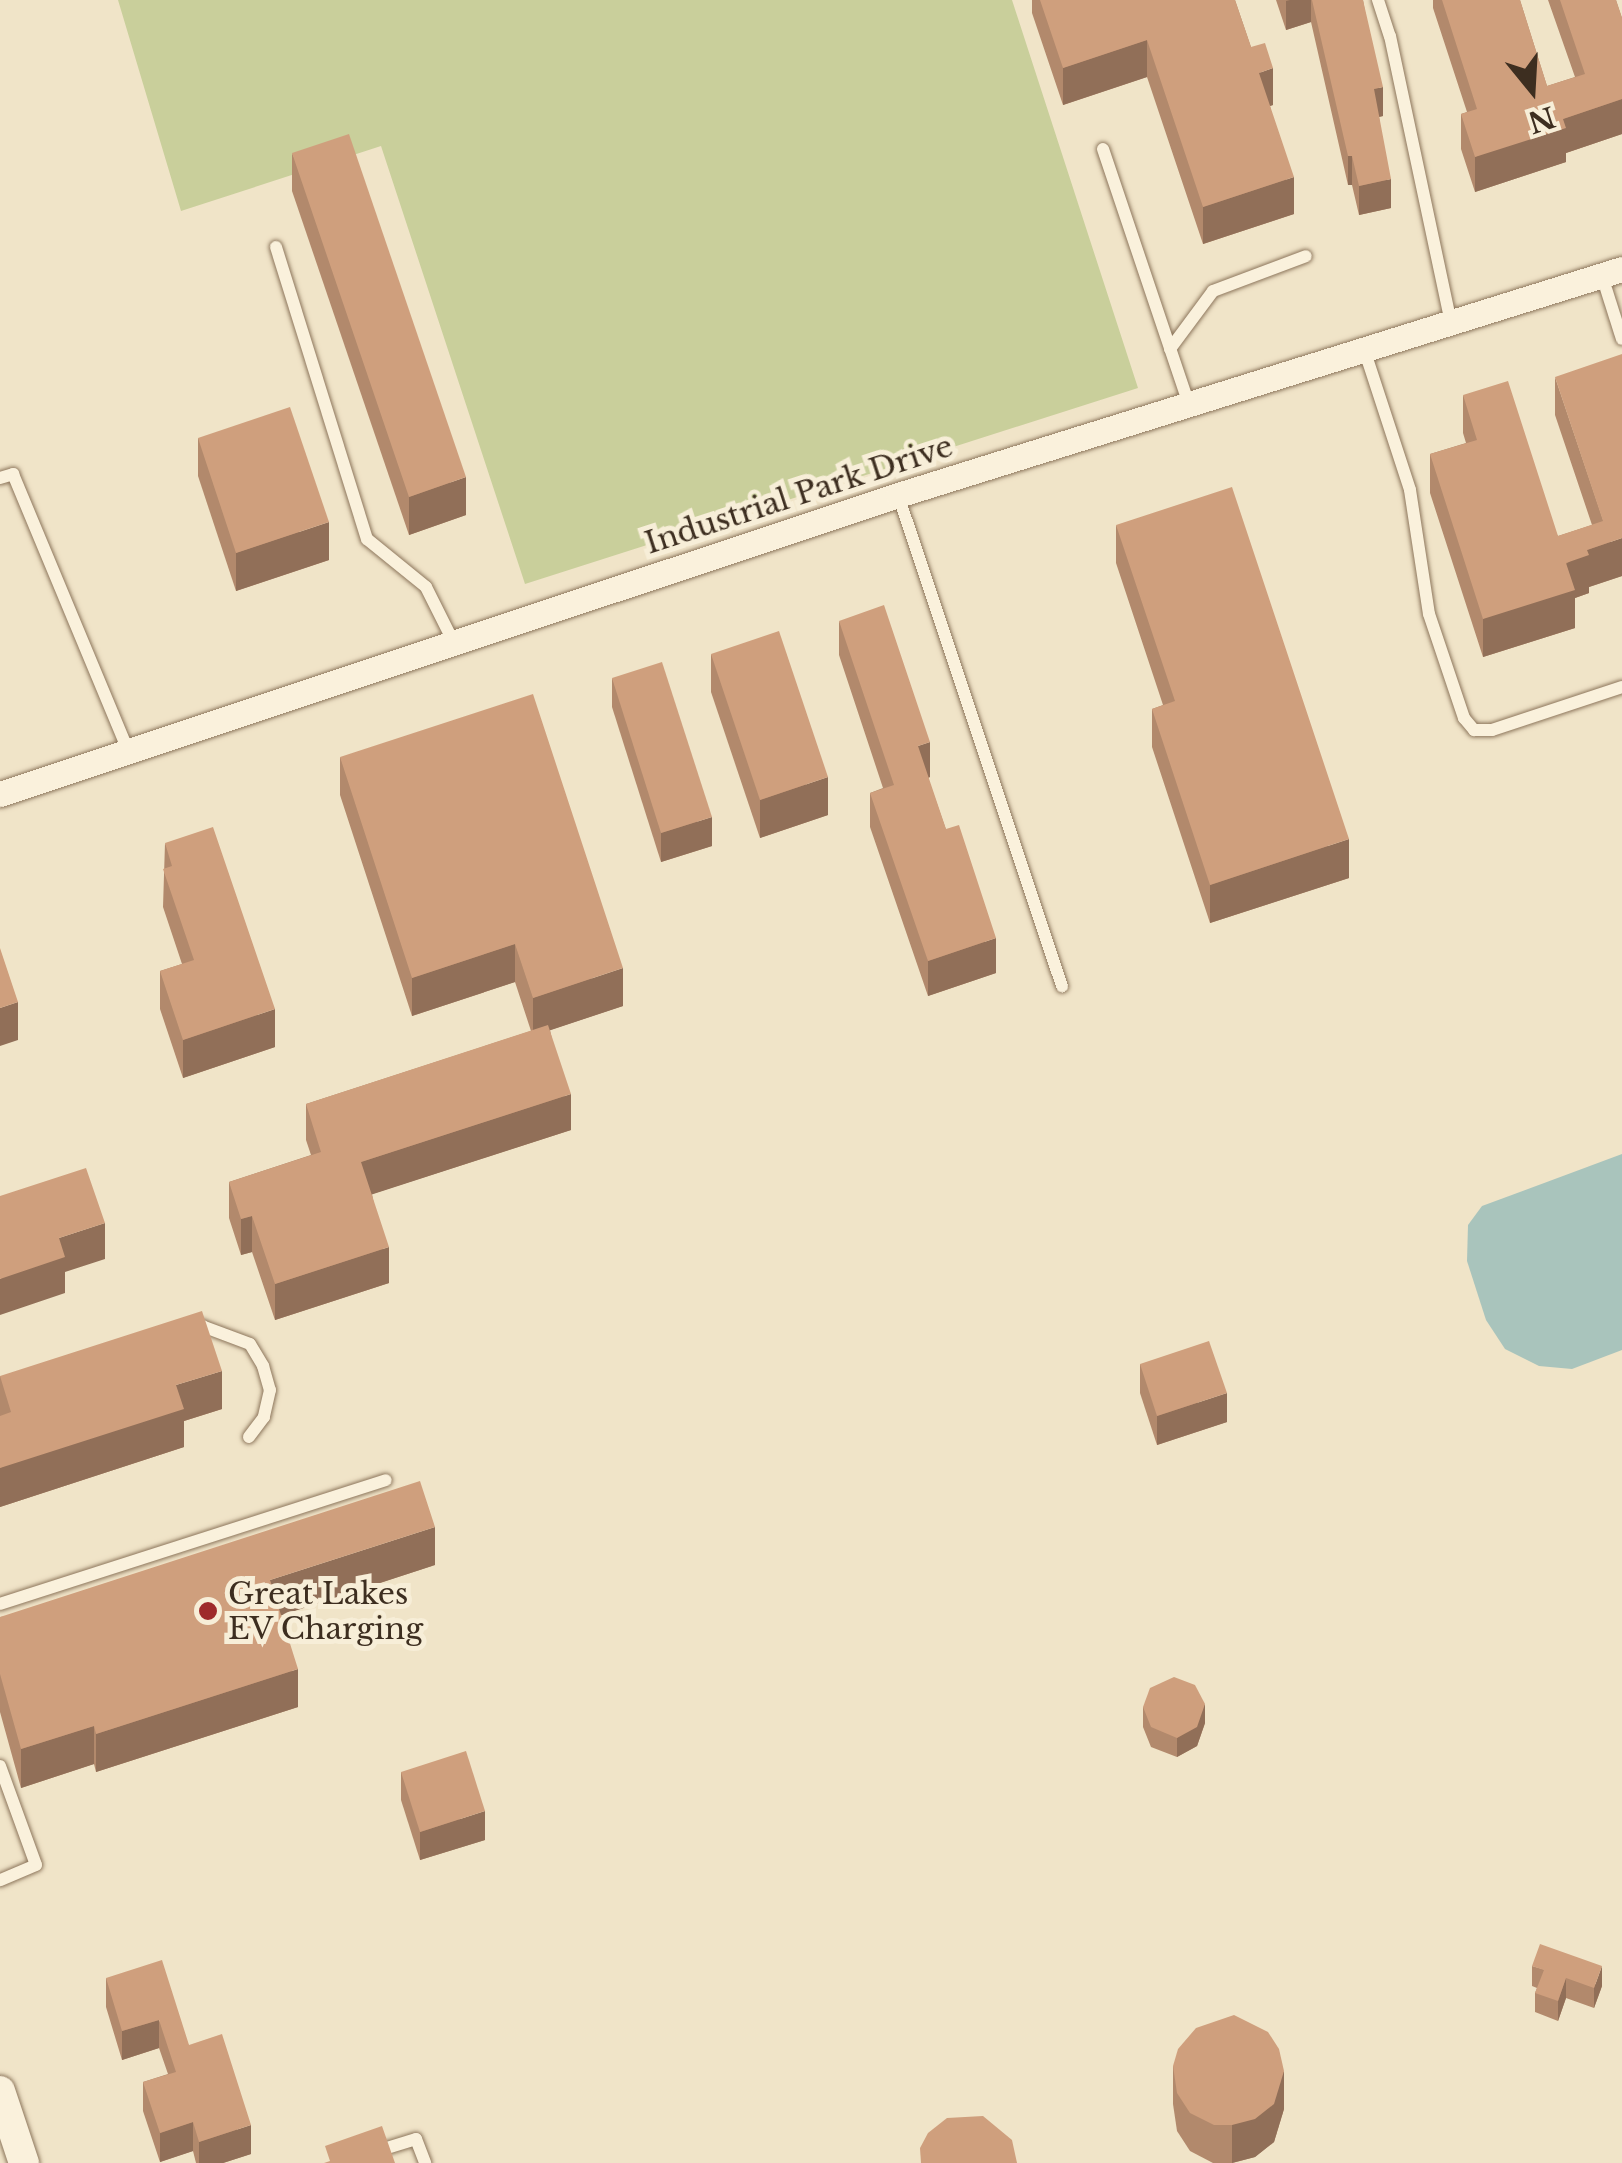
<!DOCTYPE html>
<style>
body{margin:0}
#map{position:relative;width:1622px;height:2163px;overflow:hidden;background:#f0e4c8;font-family:"Libre Baskerville",serif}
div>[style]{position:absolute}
.green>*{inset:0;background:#c9cf9b}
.water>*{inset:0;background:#a9c4bc}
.roads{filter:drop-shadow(0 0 2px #8d765c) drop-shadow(0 0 2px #8d765c)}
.service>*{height:12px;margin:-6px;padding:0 6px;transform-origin:6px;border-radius:6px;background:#faf1dc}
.minor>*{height:25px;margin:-12.5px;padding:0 12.5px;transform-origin:12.5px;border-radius:12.5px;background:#faf1dc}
.tertiary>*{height:30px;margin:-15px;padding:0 15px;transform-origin:15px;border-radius:15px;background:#faf1dc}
.wall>*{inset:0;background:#b2896c}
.shaded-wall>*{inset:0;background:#916f58}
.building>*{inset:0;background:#cf9f7d}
.dots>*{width:28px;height:28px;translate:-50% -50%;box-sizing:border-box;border:5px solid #f7eed8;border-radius:50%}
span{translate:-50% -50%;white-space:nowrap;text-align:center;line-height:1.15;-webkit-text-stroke:10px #f7eed8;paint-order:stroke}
.street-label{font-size:30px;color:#3d2e20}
.poi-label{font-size:30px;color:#3d2e20}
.left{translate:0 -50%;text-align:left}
.north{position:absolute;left:1482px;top:40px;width:100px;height:100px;-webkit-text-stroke:8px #f7eed8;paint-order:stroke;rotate:162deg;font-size:28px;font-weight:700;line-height:40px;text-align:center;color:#3d2e20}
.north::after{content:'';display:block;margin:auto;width:35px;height:45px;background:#3d2e20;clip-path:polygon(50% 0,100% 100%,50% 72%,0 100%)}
</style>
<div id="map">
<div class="green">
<div style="clip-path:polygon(118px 0,1012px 0,1138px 388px,525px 584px,381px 146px,181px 211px)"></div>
</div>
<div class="water">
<div style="clip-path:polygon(1622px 1154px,1622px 1350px,1572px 1369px,1539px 1366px,1505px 1349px,1486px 1320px,1467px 1261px,1468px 1225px,1482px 1206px)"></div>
</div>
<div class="roads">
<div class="service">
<div style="left:1378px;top:0;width:38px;rotate:72deg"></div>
<div style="left:1390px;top:36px;width:293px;rotate:78deg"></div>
<div style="left:1103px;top:149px;width:270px;rotate:71.4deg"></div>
<div style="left:276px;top:247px;width:306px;rotate:72.7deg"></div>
<div style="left:367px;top:539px;width:76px;rotate:39.1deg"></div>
<div style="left:426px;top:587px;width:63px;rotate:63.4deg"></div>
<div style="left:1602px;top:276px;width:66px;rotate:72.4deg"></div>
<div style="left:1170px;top:349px;width:72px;rotate:-53.4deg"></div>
<div style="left:1213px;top:291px;width:99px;rotate:-20.6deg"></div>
<div style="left:1364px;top:349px;width:148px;rotate:71.9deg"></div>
<div style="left:1410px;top:490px;width:125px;rotate:81.3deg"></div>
<div style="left:1429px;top:614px;width:110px;rotate:71.4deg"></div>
<div style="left:1464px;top:718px;width:16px;rotate:50deg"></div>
<div style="left:1474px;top:730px;width:18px"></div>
<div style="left:1492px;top:730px;width:137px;rotate:-18.3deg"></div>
<div style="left:0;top:478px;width:14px;rotate:-17deg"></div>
<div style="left:13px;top:474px;width:301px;rotate:67.4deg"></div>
<div style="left:898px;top:495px;width:518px;rotate:71.53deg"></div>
<div style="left:194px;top:1329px;width:9px;rotate:-21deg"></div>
<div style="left:202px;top:1326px;width:51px;rotate:20.6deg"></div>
<div style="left:250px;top:1344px;width:26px;rotate:59deg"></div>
<div style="left:263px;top:1366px;width:25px;rotate:74deg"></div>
<div style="left:270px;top:1390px;width:28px;rotate:103deg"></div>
<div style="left:264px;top:1417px;width:25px;rotate:127deg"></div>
<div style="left:0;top:1604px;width:405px;rotate:-17.8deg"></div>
<div style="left:0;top:1766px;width:105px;rotate:70deg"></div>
<div style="left:36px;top:1865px;width:39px;rotate:157deg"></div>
<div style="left:374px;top:2152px;width:44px;rotate:-17.2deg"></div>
<div style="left:416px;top:2139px;width:26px;rotate:69deg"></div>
</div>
<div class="minor">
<div style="left:0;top:794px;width:946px;rotate:-18.42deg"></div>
<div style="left:898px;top:495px;width:758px;rotate:-17.34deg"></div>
</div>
<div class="tertiary">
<div style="left:0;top:2091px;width:76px;rotate:71.6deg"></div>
</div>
</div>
<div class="wall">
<div style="clip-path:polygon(1032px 0,1235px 0,1251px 47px,1273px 105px,1270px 106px,1294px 214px,1203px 244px,1147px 77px,1063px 105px,1032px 13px)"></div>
<div style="clip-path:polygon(1276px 0,1363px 0,1383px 116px,1379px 117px,1391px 208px,1359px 215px,1352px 185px,1348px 185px,1311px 22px,1286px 30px)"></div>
<div style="clip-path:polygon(1433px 0,1520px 0,1547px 86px,1575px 77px,1548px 0,1616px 0,1622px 18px,1622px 134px,1566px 153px,1566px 162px,1475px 192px,1461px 149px,1461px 114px,1467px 112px,1433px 8px)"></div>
<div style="clip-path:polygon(292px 153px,466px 515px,409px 535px,292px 191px)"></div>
<div style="clip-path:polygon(1555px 377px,1622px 576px,1589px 587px,1589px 593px,1575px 598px,1575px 628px,1483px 657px,1430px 493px,1430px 454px,1466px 443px,1463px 433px,1463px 395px,1558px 536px,1592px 525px,1555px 415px)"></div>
<div style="clip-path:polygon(198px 438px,329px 560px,236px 591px,198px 476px)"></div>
<div style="clip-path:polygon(1116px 525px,1349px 878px,1210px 923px,1152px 747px,1152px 709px,1163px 705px,1116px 563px)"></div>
<div style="clip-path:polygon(839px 621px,930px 777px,928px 778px,996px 973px,928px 996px,870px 827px,870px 793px,883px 788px,839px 655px)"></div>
<div style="clip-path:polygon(711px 654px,828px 815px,760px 838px,711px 692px)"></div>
<div style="clip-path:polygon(612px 678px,712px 846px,661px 862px,612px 707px)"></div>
<div style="clip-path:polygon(340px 757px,623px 1006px,550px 1030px,571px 1130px,372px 1194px,389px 1283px,275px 1320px,252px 1252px,241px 1255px,229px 1218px,229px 1182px,311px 1155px,306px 1140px,306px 1104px,531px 1031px,515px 982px,412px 1016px,340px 795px)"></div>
<div style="clip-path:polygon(165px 843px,275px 1047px,183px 1078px,160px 1009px,160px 971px,182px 964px,163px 907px)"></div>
<div style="clip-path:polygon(1140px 1364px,1227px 1422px,1157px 1445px,1140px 1393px)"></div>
<div style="clip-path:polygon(0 1376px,222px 1409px,184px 1421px,184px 1447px,0 1507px)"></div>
<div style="clip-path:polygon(435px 1565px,281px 1615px,298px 1707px,96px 1772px,94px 1764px,21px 1788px,0 1712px,0 1617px)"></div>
<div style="clip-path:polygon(1143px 1707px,1205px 1723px,1197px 1746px,1177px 1757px,1151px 1747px,1143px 1727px)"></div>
<div style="clip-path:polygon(401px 1772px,485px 1840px,420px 1860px,401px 1800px)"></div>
<div style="clip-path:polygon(1532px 1966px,1602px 1986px,1594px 2008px,1566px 1998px,1558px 2021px,1535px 2012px,1535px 1993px,1537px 1988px,1532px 1986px)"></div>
<div style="clip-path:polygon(106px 1978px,189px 2045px,251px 2154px,223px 2163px,196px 2163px,193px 2151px,160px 2162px,143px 2111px,143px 2082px,168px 2074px,159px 2048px,122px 2060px,106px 2007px)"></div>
<div style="clip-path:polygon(1173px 2066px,1284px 2109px,1274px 2142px,1255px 2157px,1232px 2163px,1213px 2163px,1190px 2151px,1177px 2131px,1173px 2104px)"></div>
</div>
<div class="shaded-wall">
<div style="clip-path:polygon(1290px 0,1311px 0,1311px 22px,1286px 30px,1286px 1px)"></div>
<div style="clip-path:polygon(1147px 40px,1147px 77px,1063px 105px,1063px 68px)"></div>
<div style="clip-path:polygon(1273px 68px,1273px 105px,1259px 109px,1259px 73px)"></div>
<div style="clip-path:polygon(1383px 87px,1383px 116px,1374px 118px,1374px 89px)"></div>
<div style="clip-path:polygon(1622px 99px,1622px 134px,1566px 153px,1566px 162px,1475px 192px,1475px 157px,1563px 119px)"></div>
<div style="clip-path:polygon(1348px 156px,1352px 156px,1352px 185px,1348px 185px)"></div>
<div style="clip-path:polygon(1294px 177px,1294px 214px,1203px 244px,1203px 207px)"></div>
<div style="clip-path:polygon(1391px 179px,1391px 208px,1359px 215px,1359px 186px)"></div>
<div style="clip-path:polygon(466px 477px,466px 515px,409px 535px,409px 497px)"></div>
<div style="clip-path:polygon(329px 522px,329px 560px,236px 591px,236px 553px)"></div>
<div style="clip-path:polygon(1622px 538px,1622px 576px,1589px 587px,1589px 593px,1575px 598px,1575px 628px,1483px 657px,1483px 619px,1587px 550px)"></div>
<div style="clip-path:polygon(930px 742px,930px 777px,918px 781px,918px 746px)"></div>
<div style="clip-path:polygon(828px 777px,828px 815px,760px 838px,760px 800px)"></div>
<div style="clip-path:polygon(712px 817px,712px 846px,661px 862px,661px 833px)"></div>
<div style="clip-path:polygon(1349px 839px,1349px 878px,1210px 923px,1210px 885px)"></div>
<div style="clip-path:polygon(996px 938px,996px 973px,928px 996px,928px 961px)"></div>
<div style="clip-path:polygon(515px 944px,515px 982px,412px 1016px,412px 978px)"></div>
<div style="clip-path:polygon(623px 968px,623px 1006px,533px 1036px,533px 998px)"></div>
<div style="clip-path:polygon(18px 1002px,18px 1040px,0 1046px,0 1008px)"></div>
<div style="clip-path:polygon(275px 1009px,275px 1047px,183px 1078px,183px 1040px)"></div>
<div style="clip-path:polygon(571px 1094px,571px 1130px,361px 1198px,361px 1162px)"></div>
<div style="clip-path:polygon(252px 1216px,252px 1252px,241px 1255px,241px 1219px)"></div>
<div style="clip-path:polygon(105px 1223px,105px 1259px,65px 1272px,65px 1293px,0 1315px,0 1279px,59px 1238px)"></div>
<div style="clip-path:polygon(389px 1247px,389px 1283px,275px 1320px,275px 1284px)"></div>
<div style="clip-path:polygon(222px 1371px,222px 1409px,184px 1421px,184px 1447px,0 1507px,0 1468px,176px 1385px)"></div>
<div style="clip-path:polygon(1227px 1393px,1227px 1422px,1157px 1445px,1157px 1416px)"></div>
<div style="clip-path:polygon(435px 1527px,435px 1565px,270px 1619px,270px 1580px)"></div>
<div style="clip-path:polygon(298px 1669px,298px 1707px,96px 1772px,96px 1734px)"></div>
<div style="clip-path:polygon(1205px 1704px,1205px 1723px,1197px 1746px,1177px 1757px,1177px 1738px)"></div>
<div style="clip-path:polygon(94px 1726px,94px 1764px,21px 1788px,21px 1749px)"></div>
<div style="clip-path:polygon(485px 1811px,485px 1840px,420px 1860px,420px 1832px)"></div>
<div style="clip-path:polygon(1602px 1966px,1602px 1986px,1594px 2008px,1594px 1988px)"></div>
<div style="clip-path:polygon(1566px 1978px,1566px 1998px,1558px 2021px,1558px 2001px)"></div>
<div style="clip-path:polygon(159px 2020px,159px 2048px,122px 2060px,122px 2031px)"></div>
<div style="clip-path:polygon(1284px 2071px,1284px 2109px,1274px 2142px,1255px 2157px,1232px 2163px,1232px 2125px)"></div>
<div style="clip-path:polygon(193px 2122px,193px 2151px,160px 2162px,160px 2133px)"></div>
<div style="clip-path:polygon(251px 2125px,251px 2154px,223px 2163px,199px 2163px,199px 2142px)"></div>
</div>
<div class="building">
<div style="clip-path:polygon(1040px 0,1235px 0,1251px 47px,1265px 43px,1273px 68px,1259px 73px,1294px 177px,1203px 207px,1147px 40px,1063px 68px)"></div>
<div style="clip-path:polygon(1312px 0,1363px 0,1383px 87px,1374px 89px,1391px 179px,1359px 186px,1352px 156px,1348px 156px)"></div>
<div style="clip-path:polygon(1442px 0,1520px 0,1547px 86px,1585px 74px,1560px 0,1616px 0,1622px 18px,1622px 99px,1563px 119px,1566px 128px,1475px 157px,1461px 114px,1477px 109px)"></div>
<div style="clip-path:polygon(349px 134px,466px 477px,409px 497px,292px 153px)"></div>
<div style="clip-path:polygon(1622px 354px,1622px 538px,1587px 550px,1589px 555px,1566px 563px,1575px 590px,1483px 619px,1430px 454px,1477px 440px,1463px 395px,1508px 381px,1558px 536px,1603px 521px,1555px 377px)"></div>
<div style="clip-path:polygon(290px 407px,329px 522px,236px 553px,198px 438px)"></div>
<div style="clip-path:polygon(1232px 487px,1349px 839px,1210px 885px,1152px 709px,1175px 701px,1116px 525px)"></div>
<div style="clip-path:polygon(884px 605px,930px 742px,918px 746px,946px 829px,959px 825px,996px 938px,928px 961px,870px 793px,894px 785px,839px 621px)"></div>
<div style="clip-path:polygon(779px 631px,828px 777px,760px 800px,711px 654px)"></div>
<div style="clip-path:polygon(662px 662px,712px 817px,661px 833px,612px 678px)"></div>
<div style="clip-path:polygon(533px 694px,623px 968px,533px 998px,515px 944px,412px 978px,340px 757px)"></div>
<div style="clip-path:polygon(213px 827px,275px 1009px,183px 1040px,160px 971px,194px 960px,163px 869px,172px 866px,165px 843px)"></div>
<div style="clip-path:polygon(0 948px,18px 1002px,0 1008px)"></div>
<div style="clip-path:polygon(548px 1025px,571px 1094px,361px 1162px,389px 1247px,275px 1284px,252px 1216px,241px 1219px,229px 1182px,321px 1152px,306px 1104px)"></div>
<div style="clip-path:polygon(86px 1168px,105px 1223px,59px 1238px,65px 1257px,0 1279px,0 1196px)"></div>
<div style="clip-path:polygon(202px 1311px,222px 1371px,176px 1385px,184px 1409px,0 1468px,0 1416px,11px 1412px,0 1376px)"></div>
<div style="clip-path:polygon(1209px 1341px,1227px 1393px,1157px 1416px,1140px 1364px)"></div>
<div style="clip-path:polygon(420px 1481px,435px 1527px,270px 1580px,298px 1669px,96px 1734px,94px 1726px,21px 1749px,0 1674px,0 1617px)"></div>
<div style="clip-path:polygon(1174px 1677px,1195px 1685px,1205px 1704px,1197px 1727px,1177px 1738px,1151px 1727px,1143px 1707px,1150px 1688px)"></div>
<div style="clip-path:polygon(466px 1751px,485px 1811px,420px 1832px,401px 1772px)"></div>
<div style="clip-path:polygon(1540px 1944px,1602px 1966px,1594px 1988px,1566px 1978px,1558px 2001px,1535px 1993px,1544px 1970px,1532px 1966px)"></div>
<div style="clip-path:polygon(162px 1960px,189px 2045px,222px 2034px,251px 2125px,199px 2142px,193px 2122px,160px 2133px,143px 2082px,176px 2072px,159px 2020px,122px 2031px,106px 1978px)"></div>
<div style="clip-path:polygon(1234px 2015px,1268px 2032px,1279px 2049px,1284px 2071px,1274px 2104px,1255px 2119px,1232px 2125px,1214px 2125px,1190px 2113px,1177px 2093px,1173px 2066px,1178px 2049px,1196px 2028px)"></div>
<div style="clip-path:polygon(983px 2116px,1012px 2140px,1017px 2163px,921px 2163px,920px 2148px,928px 2133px,947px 2118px)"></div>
<div style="clip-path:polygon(382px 2126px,395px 2163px,324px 2163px,330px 2161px,325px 2146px)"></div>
</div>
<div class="dots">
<div style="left:208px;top:1611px;background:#9e2a2b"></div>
</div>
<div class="street-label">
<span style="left:799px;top:495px;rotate:-18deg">Industrial Park Drive</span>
</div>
<div class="poi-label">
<span class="left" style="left:228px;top:1611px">Great Lakes<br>EV Charging</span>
</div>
<div class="north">N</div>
</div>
